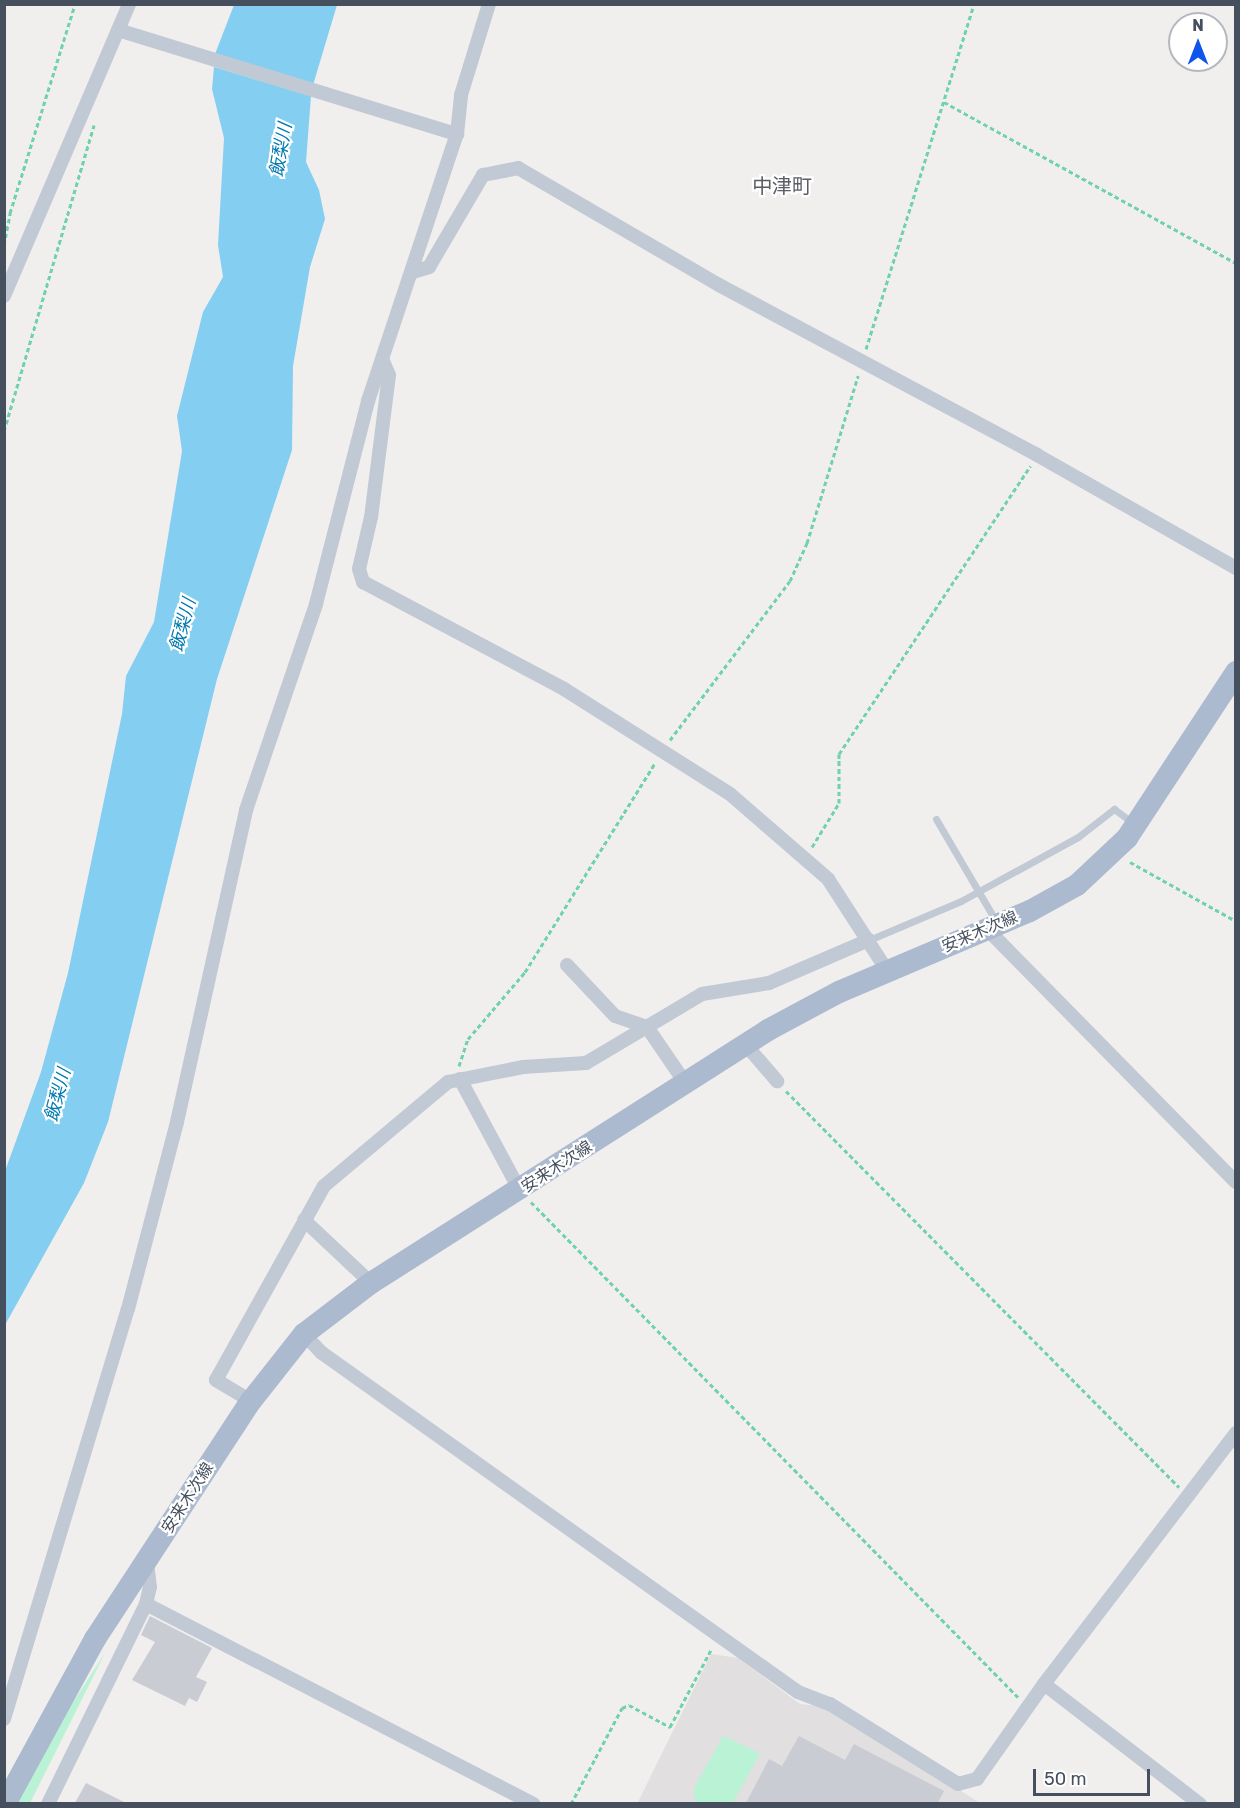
<!DOCTYPE html>
<meta charset="utf-8">
<style>
body{margin:0}
#map{position:relative;width:1240px;height:1808px;overflow:hidden;background:#f1eeee;font-family:Rubik,"Noto Sans JP",sans-serif}
div>[style]{position:absolute}
.education>*{inset:0;background:#e2dfe0}
.green>*{inset:0;background:#b9f2d5}
.water>*{inset:0;background:#84cef1}
.building>*{inset:0;background:#caccd4}
.path>*{height:3px;margin-top:-1.5px;transform-origin:0;background:repeating-linear-gradient(90deg,#6fd2ac 0 4.5px,transparent 0 7.5px)}
.service>*{height:7px;margin:-3.5px;padding:0 3.5px;transform-origin:3.5px;border-radius:3.5px;background:#c1c9d4}
.minor>*{height:14px;margin:-7px;padding:0 7px;transform-origin:7px;border-radius:7px;background:#c1c9d4}
.primary>*{height:22px;margin:-11px;padding:0 11px;transform-origin:11px;border-radius:11px;background:#acbacf}
span{translate:-50% -50%;white-space:nowrap;text-align:center;line-height:1.15;-webkit-text-stroke:4.5px #fff;paint-order:stroke}
.street-label{font-size:16px;color:#454f5d}
.water-label{font-size:18px;color:#037ab1;font-style:italic}
.quarter-label{font-size:20px;color:#5a5d64}
.frame{position:absolute;inset:0;border:6px solid #454f5d;pointer-events:none}
.north{position:absolute;left:1168px;top:12px;width:60px;height:60px;box-sizing:border-box;background:#fff;border:2px solid #b5b9be;border-radius:50%;rotate:0deg;font-size:16px;font-weight:700;line-height:24px;text-align:center;color:#454f5d}
.north::after{content:'';display:block;margin:auto;width:21px;height:27px;background:#0e56eb;clip-path:polygon(50% 0,100% 100%,50% 72%,0 100%)}
.scale{position:absolute;left:1033px;top:1769px;width:117px;height:27px;box-sizing:border-box;border:3px solid #454f5d;border-top:0;padding-left:8px;font-size:18px;line-height:21px;white-space:nowrap;color:#454f5d;-webkit-text-stroke:4px #fff;paint-order:stroke}
</style>
<div id="map">
<div class="education">
<div style="clip-path:polygon(711px 1654px,738px 1658px,800px 1704px,828px 1707px,980px 1803px,637px 1804px)"></div>
</div>
<div class="green">
<div style="clip-path:polygon(105px 1653px,30px 1803px,15px 1804px,57px 1727px)"></div>
<div style="clip-path:polygon(723px 1736px,760px 1753px,733px 1803px,700px 1803px,694px 1799px,694px 1788px)"></div>
</div>
<div class="water">
<div style="clip-path:polygon(234px 5px,337px 5px,313px 85px,215px 54px)"></div>
<div style="clip-path:polygon(214px 67px,311px 96px,306px 162px,319px 190px,325px 219px,310px 267px,293px 366px,292px 450px,217px 679px,108px 1122px,84px 1183px,5px 1325px,5px 1171px,41px 1072px,68px 973px,122px 714px,126px 676px,154px 622px,182px 451px,177px 416px,203px 312px,223px 277px,218px 245px,224px 138px,212px 89px)"></div>
</div>
<div class="building">
<div style="clip-path:polygon(150px 1616px,212px 1648px,196px 1677px,207px 1682px,197px 1702px,189px 1698px,185px 1706px,132px 1680px,155px 1642px,141px 1635px)"></div>
<div style="clip-path:polygon(799px 1736px,845px 1760px,854px 1744px,944px 1791px,938px 1803px,746px 1803px,769px 1759px,782px 1766px)"></div>
<div style="clip-path:polygon(86px 1783px,126px 1803px,75px 1803px)"></div>
</div>
<div class="path">
<div style="left:944px;top:102px;width:333px;rotate:28.9deg"></div>
<div style="left:4px;top:245px;width:33px;rotate:-79deg"></div>
<div style="left:10px;top:213px;width:219px;rotate:-72.7deg"></div>
<div style="left:866px;top:349px;width:362px;rotate:-72.6deg"></div>
<div style="left:4px;top:431px;width:319px;rotate:-73.6deg"></div>
<div style="left:670px;top:740px;width:199px;rotate:-53deg"></div>
<div style="left:790px;top:581px;width:42px;rotate:-65.9deg"></div>
<div style="left:807px;top:543px;width:175px;rotate:-73deg"></div>
<div style="left:812px;top:847px;width:52px;rotate:-58.5deg"></div>
<div style="left:839px;top:803px;width:49px;rotate:-90deg"></div>
<div style="left:839px;top:754px;width:346px;rotate:-56.4deg"></div>
<div style="left:1130px;top:862px;width:121px;rotate:29.1deg"></div>
<div style="left:459px;top:1066px;width:28px;rotate:-72deg"></div>
<div style="left:468px;top:1039px;width:88px;rotate:-49.6deg"></div>
<div style="left:525px;top:972px;width:246px;rotate:-58.1deg"></div>
<div style="left:786px;top:1091px;width:558px;rotate:45.22deg"></div>
<div style="left:531px;top:1202px;width:696px;rotate:45.47deg"></div>
<div style="left:571px;top:1804px;width:109px;rotate:-62deg"></div>
<div style="left:622px;top:1708px;width:8px;rotate:-23deg"></div>
<div style="left:629px;top:1705px;width:47px;rotate:28.2deg"></div>
<div style="left:670px;top:1727px;width:89px;rotate:-62deg"></div>
</div>
<div class="service">
<div style="left:936px;top:819px;width:121px;rotate:59.6deg"></div>
<div style="left:869px;top:940px;width:100px;rotate:-23deg"></div>
<div style="left:961px;top:901px;width:133px;rotate:-28.7deg"></div>
<div style="left:1078px;top:837px;width:46px;rotate:-37.9deg"></div>
<div style="left:1114px;top:809px;width:24px;rotate:36deg"></div>
</div>
<div class="minor">
<div style="left:118px;top:30px;width:355px;rotate:17.1deg"></div>
<div style="left:413px;top:272px;width:17px;rotate:-17deg"></div>
<div style="left:429px;top:267px;width:107px;rotate:-59.6deg"></div>
<div style="left:483px;top:175px;width:36px;rotate:-11deg"></div>
<div style="left:518px;top:168px;width:233px;rotate:30.2deg"></div>
<div style="left:719px;top:285px;width:361px;rotate:28.1deg"></div>
<div style="left:1037px;top:455px;width:229px;rotate:29.6deg"></div>
<div style="left:4px;top:296px;width:318px;rotate:-66.8deg"></div>
<div style="left:383px;top:361px;width:15px;rotate:67deg"></div>
<div style="left:389px;top:375px;width:143px;rotate:97.2deg"></div>
<div style="left:371px;top:517px;width:53px;rotate:103deg"></div>
<div style="left:359px;top:569px;width:14px;rotate:73deg"></div>
<div style="left:363px;top:582px;width:228px;rotate:28deg"></div>
<div style="left:564px;top:689px;width:196px;rotate:32.3deg"></div>
<div style="left:730px;top:794px;width:130px;rotate:40.9deg"></div>
<div style="left:828px;top:879px;width:111px;rotate:57.2deg"></div>
<div style="left:987px;top:929px;width:355px;rotate:45.5deg"></div>
<div style="left:567px;top:965px;width:70px;rotate:46.7deg"></div>
<div style="left:615px;top:1016px;width:34px;rotate:19deg"></div>
<div style="left:647px;top:1027px;width:69px;rotate:55.6deg"></div>
<div style="left:746px;top:1045px;width:48px;rotate:49.3deg"></div>
<div style="left:460px;top:1079px;width:127px;rotate:61.8deg"></div>
<div style="left:304px;top:1220px;width:92px;rotate:43.2deg"></div>
<div style="left:304px;top:1334px;width:26px;rotate:47deg"></div>
<div style="left:322px;top:1353px;width:584px;rotate:35.46deg"></div>
<div style="left:798px;top:1692px;width:34px;rotate:21deg"></div>
<div style="left:830px;top:1704px;width:151px;rotate:32deg"></div>
<div style="left:958px;top:1784px;width:20px;rotate:-15deg"></div>
<div style="left:977px;top:1779px;width:116px;rotate:-54.8deg"></div>
<div style="left:1044px;top:1684px;width:316px;rotate:-52.6deg"></div>
<div style="left:251px;top:1401px;width:41px;rotate:-149deg"></div>
<div style="left:216px;top:1380px;width:222px;rotate:-60.9deg"></div>
<div style="left:324px;top:1186px;width:162px;rotate:-40deg"></div>
<div style="left:448px;top:1082px;width:76px;rotate:-11.3deg"></div>
<div style="left:523px;top:1067px;width:63px;rotate:-3.6deg"></div>
<div style="left:586px;top:1063px;width:135px;rotate:-30.7deg"></div>
<div style="left:702px;top:994px;width:68px;rotate:-9.3deg"></div>
<div style="left:769px;top:983px;width:109px;rotate:-23.3deg"></div>
<div style="left:146px;top:1604px;width:436px;rotate:27.3deg"></div>
<div style="left:1044px;top:1684px;width:197px;rotate:37.6deg"></div>
<div style="left:4px;top:1719px;width:428px;rotate:-73.2deg"></div>
<div style="left:128px;top:1309px;width:193px;rotate:-75.3deg"></div>
<div style="left:177px;top:1122px;width:320px;rotate:-77.5deg"></div>
<div style="left:246px;top:810px;width:218px;rotate:-71.2deg"></div>
<div style="left:316px;top:604px;width:210px;rotate:-75.6deg"></div>
<div style="left:368px;top:401px;width:281px;rotate:-71.6deg"></div>
<div style="left:457px;top:134px;width:39px;rotate:-84deg"></div>
<div style="left:461px;top:95px;width:95px;rotate:-72.9deg"></div>
<div style="left:48px;top:1804px;width:223px;rotate:-63.9deg"></div>
<div style="left:146px;top:1604px;width:17px;rotate:-77deg"></div>
<div style="left:150px;top:1587px;width:26px;rotate:-97deg"></div>
</div>
<div class="primary">
<div style="left:5px;top:1804px;width:188px;rotate:-61.4deg"></div>
<div style="left:95px;top:1639px;width:285px;rotate:-56.8deg"></div>
<div style="left:251px;top:1401px;width:85px;rotate:-51.7deg"></div>
<div style="left:304px;top:1334px;width:84px;rotate:-37.3deg"></div>
<div style="left:371px;top:1283px;width:471px;rotate:-32.5deg"></div>
<div style="left:768px;top:1030px;width:81px;rotate:-28.2deg"></div>
<div style="left:839px;top:992px;width:207px;rotate:-23deg"></div>
<div style="left:1030px;top:911px;width:54px;rotate:-29deg"></div>
<div style="left:1077px;top:885px;width:69px;rotate:-43.2deg"></div>
<div style="left:1127px;top:838px;width:199px;rotate:-56.7deg"></div>
</div>
<div class="street-label">
<span style="left:980px;top:932px;rotate:-23deg">安来木次線</span>
<span style="left:557px;top:1167px;rotate:-33deg">安来木次線</span>
<span style="left:188px;top:1498px;rotate:-57deg">安来木次線</span>
</div>
<div class="water-label">
<span style="left:281px;top:150px;rotate:-80deg">飯梨川</span>
<span style="left:183px;top:625px;rotate:-75deg">飯梨川</span>
<span style="left:58px;top:1095px;rotate:-75deg">飯梨川</span>
</div>
<div class="quarter-label">
<span style="left:782px;top:186px">中津町</span>
</div>
<div class="frame"></div>
<div class="north">N</div>
<div class="scale">50 m</div>
</div>
